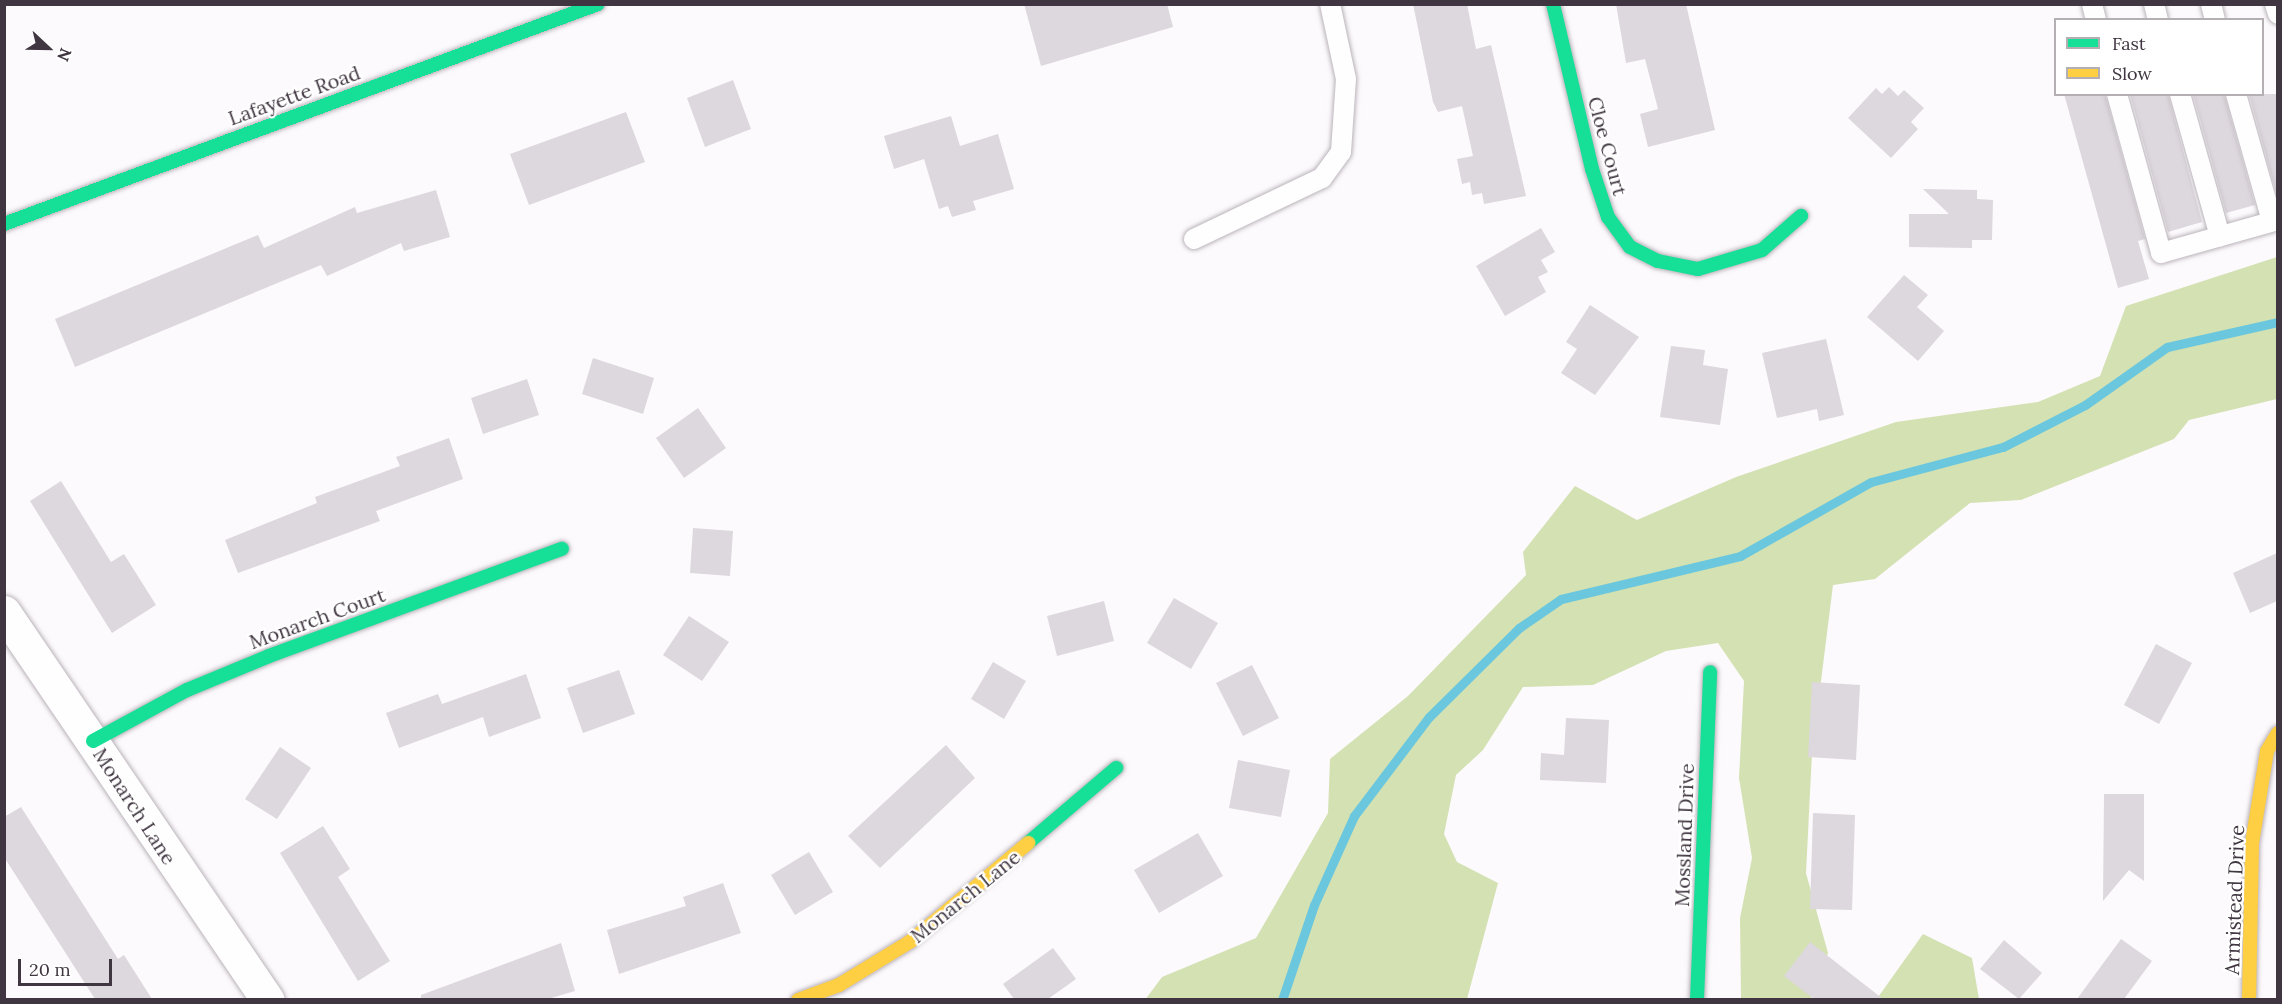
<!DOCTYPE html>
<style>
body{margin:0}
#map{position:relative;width:2282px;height:1004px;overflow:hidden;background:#fdfafd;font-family:Lora,serif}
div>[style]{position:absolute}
.forest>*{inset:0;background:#d3e1b3}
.stream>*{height:9px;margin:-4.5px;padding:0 4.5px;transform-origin:4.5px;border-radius:4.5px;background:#6ac7de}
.building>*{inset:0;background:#ddd7de}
.roads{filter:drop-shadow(0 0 2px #bab4ba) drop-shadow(0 0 2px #bab4ba)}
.lane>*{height:20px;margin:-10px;padding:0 10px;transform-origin:10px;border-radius:10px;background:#fffeff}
.street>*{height:33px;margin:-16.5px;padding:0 16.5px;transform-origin:16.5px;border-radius:16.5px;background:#fffeff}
.fast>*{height:14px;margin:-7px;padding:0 7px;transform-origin:7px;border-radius:7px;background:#16e098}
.slow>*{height:14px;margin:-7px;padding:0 7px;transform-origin:7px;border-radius:7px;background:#ffcf43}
span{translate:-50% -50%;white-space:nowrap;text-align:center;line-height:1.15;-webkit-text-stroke:4.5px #fff;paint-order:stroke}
.street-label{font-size:20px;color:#403641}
.frame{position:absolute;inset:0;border:6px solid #403641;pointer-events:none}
.legend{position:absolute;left:2054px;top:18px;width:210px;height:78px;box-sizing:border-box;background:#fff;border:2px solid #b3afb3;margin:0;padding:8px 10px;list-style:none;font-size:18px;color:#403641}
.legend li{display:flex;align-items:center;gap:12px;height:30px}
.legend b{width:30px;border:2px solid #b3afb3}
.north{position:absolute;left:18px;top:18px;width:60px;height:60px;-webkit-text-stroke:4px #fff;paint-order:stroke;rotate:112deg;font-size:16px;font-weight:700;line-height:24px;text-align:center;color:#403641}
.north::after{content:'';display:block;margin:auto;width:21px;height:27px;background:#403641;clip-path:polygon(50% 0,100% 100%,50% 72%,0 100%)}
.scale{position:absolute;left:18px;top:959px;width:94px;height:27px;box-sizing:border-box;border:3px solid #403641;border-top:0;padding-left:8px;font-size:18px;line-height:21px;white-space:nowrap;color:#403641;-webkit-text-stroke:4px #fff;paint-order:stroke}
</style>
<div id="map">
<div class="forest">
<div style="clip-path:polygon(2277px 257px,2277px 399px,2189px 420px,2174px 439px,2021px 500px,1970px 503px,1875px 579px,1833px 585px,1812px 753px,1806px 873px,1828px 953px,1811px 999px,1741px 999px,1740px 918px,1752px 858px,1739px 778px,1744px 681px,1718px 643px,1666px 651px,1593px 685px,1523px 687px,1483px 750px,1456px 775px,1444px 834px,1457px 862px,1498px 883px,1467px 999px,1145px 1000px,1162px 977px,1256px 938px,1328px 813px,1330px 759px,1408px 696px,1526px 575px,1523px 552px,1575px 486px,1637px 520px,1736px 477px,1896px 422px,2038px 402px,2100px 376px,2126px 306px)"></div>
<div style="clip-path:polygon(1923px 934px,1972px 958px,1979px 999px,1876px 1000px)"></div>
</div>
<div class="stream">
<div style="left:1282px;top:1000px;width:100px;rotate:-71.4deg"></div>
<div style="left:1314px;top:905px;width:98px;rotate:-65.8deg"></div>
<div style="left:1354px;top:816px;width:124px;rotate:-52.9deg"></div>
<div style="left:1429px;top:717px;width:127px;rotate:-44.7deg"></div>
<div style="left:1519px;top:628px;width:51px;rotate:-34.6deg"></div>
<div style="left:1561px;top:599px;width:184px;rotate:-13.5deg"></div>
<div style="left:1740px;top:556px;width:150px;rotate:-29.5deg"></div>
<div style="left:1871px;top:482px;width:137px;rotate:-14.9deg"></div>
<div style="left:2003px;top:447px;width:92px;rotate:-27.1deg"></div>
<div style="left:2085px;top:405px;width:100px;rotate:-35.3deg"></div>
<div style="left:2167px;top:347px;width:114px;rotate:-12.7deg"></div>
</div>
<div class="building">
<div style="clip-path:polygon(1024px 4px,1167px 4px,1173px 27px,1041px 66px)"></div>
<div style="clip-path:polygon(1413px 4px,1467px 4px,1476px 49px,1491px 45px,1526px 196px,1484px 204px,1482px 193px,1472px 195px,1470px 182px,1462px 184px,1457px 159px,1473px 156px,1462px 106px,1438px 112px,1433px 102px)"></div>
<div style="clip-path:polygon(1616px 4px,1686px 4px,1715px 130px,1648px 147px,1640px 114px,1658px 109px,1645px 59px,1626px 63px)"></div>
<div style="clip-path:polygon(733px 80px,751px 129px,705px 147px,687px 98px)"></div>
<div style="clip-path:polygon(1889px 87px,1898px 96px,1904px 90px,1924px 108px,1911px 122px,1918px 129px,1891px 158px,1848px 118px,1876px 88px,1882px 94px)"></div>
<div style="clip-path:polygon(2064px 94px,2105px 94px,2145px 239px,2138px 241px,2149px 279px,2118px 288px)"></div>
<div style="clip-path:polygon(2130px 94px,2168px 94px,2202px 222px,2168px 232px)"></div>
<div style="clip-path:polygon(2193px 94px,2224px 94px,2255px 205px,2226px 213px)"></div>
<div style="clip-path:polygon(2249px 94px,2277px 94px,2277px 196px)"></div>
<div style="clip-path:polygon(626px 112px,645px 162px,529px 205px,510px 154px)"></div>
<div style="clip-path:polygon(951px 116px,960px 146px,998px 134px,1014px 189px,973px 201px,976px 210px,952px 217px,948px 206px,939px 209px,924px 159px,894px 169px,884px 136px)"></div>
<div style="clip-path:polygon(1923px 189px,1977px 190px,1977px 199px,1993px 200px,1992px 240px,1972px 240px,1972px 248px,1909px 247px,1909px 214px,1949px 214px)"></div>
<div style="clip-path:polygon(436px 190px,450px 237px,404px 251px,401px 243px,327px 276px,321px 265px,75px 367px,55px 319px,258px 235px,264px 248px,355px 207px,357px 213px)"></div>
<div style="clip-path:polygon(1541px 228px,1555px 252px,1541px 260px,1548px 272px,1538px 277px,1546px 292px,1505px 316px,1476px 266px)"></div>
<div style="clip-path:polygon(1904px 275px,1928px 295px,1917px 307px,1944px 331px,1918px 361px,1867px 317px)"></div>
<div style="clip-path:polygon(1590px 305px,1639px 337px,1595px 395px,1561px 373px,1577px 349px,1566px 342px)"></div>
<div style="clip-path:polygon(1826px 339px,1844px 415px,1819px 421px,1817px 409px,1777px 418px,1762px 353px)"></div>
<div style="clip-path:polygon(1671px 346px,1705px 350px,1703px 365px,1728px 369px,1720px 425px,1660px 417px)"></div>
<div style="clip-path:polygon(593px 358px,654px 378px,643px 414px,582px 394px)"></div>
<div style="clip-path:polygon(527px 379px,539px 415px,483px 434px,471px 398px)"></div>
<div style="clip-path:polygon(698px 408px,726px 448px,684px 478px,656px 438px)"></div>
<div style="clip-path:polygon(449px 438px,463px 479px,376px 511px,380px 521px,238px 573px,225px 540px,317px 503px,315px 497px,400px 466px,396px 457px)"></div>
<div style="clip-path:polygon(61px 481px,111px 562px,124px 554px,156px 605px,112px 633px,30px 501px)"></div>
<div style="clip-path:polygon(693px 528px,733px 531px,730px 576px,690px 573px)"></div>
<div style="clip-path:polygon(2277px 553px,2277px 601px,2250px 613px,2233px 573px)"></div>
<div style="clip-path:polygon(1174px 598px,1218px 623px,1191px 669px,1147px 643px)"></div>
<div style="clip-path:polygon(1104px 601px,1114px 641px,1057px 656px,1047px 616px)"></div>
<div style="clip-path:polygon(689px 616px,729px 642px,702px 681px,663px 655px)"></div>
<div style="clip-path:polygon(2156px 644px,2192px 663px,2159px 724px,2124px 705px)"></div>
<div style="clip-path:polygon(993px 662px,1026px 681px,1004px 719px,971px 699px)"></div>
<div style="clip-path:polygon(1252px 665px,1279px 718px,1243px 736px,1216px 683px)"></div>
<div style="clip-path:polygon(619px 670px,635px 714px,583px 733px,567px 688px)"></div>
<div style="clip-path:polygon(526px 674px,541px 718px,489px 737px,483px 717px,399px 748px,386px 713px,438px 694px,442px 704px)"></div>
<div style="clip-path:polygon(1812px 682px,1860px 685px,1856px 760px,1808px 757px)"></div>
<div style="clip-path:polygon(1566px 718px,1609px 720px,1606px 783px,1540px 780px,1541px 753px,1564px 755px)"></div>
<div style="clip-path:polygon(946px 745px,975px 778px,880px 868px,848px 836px)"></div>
<div style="clip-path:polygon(280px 747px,311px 768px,277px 819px,245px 799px)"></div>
<div style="clip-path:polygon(1238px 760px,1290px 770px,1281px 817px,1229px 808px)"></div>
<div style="clip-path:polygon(2104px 794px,2144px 794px,2144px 881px,2129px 870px,2103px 901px)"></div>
<div style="clip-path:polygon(21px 807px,118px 959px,124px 955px,152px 999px,95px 999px,4px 857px,4px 817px)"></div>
<div style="clip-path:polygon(1813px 813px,1855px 815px,1852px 910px,1810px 909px)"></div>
<div style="clip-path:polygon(323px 826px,350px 869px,338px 877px,390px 961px,358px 981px,280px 853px)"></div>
<div style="clip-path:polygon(1198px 833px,1223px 876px,1159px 913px,1134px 870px)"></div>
<div style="clip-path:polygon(809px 852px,833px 892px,795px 915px,771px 875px)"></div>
<div style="clip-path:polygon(723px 883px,741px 933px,619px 974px,607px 930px,686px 906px,683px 897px)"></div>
<div style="clip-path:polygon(2121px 939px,2152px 961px,2124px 999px,2077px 999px)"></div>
<div style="clip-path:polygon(2004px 940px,2042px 973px,2019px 999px,1980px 969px)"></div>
<div style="clip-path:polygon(1810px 942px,1883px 999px,1814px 999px,1784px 976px)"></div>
<div style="clip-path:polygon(561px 943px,575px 991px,548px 999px,421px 999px,421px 995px)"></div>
<div style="clip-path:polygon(1053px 948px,1076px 979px,1048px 999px,1014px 999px,1003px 984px)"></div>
</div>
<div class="roads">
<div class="lane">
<div style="left:2092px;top:4px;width:16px;rotate:76deg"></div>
<div style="left:2154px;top:4px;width:16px;rotate:76deg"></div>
<div style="left:2211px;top:4px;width:16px;rotate:76deg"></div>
<div style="left:2275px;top:4px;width:10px;rotate:73deg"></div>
<div style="left:2117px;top:94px;width:165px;rotate:74.5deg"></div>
<div style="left:2161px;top:253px;width:122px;rotate:-15.8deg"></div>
<div style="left:2180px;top:94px;width:148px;rotate:74.3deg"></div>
<div style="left:2236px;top:94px;width:132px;rotate:74.2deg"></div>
<div style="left:1194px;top:239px;width:142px;rotate:-25.5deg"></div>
<div style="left:1322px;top:178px;width:32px;rotate:-54deg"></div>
<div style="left:1341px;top:152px;width:73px;rotate:-86.1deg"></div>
<div style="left:1346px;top:79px;width:77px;rotate:-102deg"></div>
</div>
<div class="street">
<div style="left:4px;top:612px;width:469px;rotate:55.8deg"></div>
</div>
<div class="fast">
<div style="left:1553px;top:4px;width:170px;rotate:76.7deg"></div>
<div style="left:1592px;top:169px;width:51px;rotate:71.6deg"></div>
<div style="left:1608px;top:217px;width:37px;rotate:54deg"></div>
<div style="left:1630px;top:247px;width:31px;rotate:27deg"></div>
<div style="left:1658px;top:261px;width:41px;rotate:11.3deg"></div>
<div style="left:1698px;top:269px;width:67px;rotate:-16.5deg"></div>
<div style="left:1762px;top:250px;width:52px;rotate:-41.1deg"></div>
<div style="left:4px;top:224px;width:633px;rotate:-20.32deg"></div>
<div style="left:93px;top:741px;width:107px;rotate:-28.5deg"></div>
<div style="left:187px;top:690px;width:89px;rotate:-22.5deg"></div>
<div style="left:269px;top:656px;width:312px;rotate:-20.1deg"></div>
<div style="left:1028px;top:843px;width:116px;rotate:-40.4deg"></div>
<div style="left:1697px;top:1000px;width:328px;rotate:-87.7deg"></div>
</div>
<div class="slow">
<div style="left:798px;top:1000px;width:44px;rotate:-20.1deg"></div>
<div style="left:839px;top:985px;width:84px;rotate:-31.4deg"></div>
<div style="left:911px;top:941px;width:153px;rotate:-39.9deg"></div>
<div style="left:2249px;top:1000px;width:157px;rotate:-88.9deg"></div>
<div style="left:2252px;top:843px;width:93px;rotate:-80.7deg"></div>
<div style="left:2267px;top:751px;width:21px;rotate:-59deg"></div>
</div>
</div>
<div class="street-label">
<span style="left:294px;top:95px;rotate:-20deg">Lafayette Road</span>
<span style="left:1608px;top:146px;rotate:75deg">Cloe Court</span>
<span style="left:317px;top:618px;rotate:-20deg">Monarch Court</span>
<span style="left:135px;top:806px;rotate:57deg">Monarch Lane</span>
<span style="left:1684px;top:835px;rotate:-88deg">Mossland Drive</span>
<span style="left:965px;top:896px;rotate:-39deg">Monarch Lane</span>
<span style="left:2234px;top:900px;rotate:-88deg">Armistead Drive</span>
</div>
<div class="frame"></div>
<ul class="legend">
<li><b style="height:8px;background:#16e098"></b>Fast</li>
<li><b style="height:8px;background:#ffcf43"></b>Slow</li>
</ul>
<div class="north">N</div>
<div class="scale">20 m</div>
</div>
